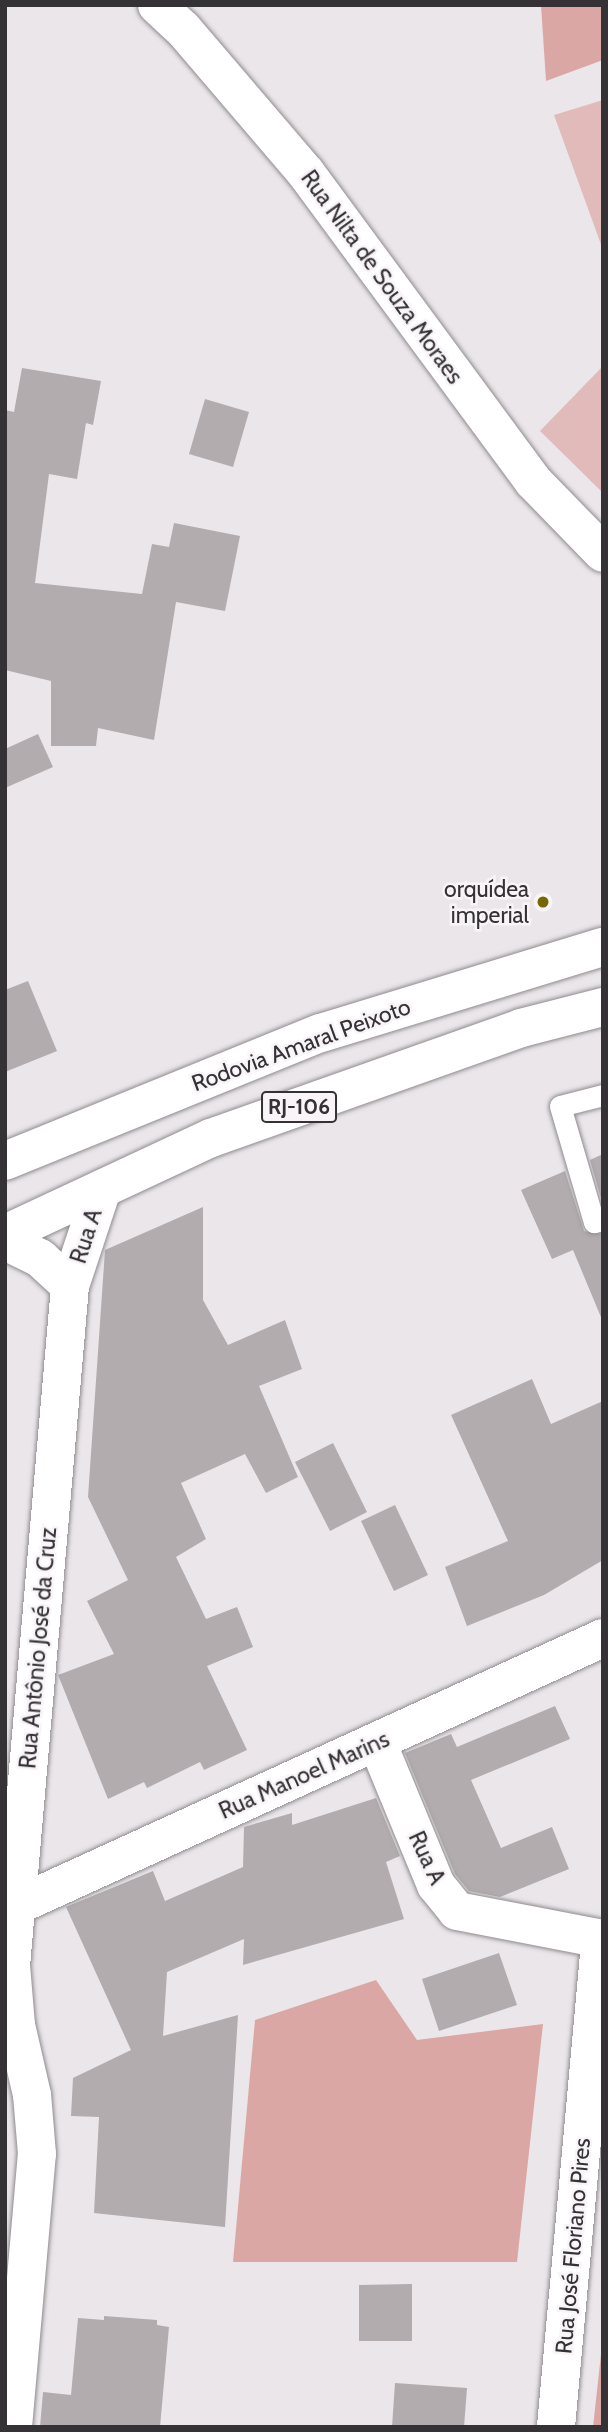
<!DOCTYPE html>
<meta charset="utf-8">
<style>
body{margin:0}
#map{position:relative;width:608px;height:2432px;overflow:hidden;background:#ebe6ea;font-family:Cabin,sans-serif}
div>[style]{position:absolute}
.green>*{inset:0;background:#e0bbb9}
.forest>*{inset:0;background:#dba7a5}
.building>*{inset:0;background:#b2acae}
.roads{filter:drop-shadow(0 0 2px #8f8b8f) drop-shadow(0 0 2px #8f8b8f)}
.service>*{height:21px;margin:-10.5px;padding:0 10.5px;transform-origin:10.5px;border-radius:10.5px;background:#fff}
.minor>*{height:38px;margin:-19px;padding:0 19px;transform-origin:19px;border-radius:19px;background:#fff}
.secondary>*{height:38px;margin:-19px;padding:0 19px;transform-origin:19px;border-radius:19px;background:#fff}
.trunk>*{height:38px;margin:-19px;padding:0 19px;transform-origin:19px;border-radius:19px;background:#fff}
.dots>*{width:19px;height:19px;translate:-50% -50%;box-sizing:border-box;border:4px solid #f8f4f8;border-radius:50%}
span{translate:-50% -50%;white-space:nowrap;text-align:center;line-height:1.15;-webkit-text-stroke:5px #f8f4f8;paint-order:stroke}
.shield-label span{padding:2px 5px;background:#f8f4f8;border:2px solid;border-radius:5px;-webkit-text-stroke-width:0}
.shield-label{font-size:21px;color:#343234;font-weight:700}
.street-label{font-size:23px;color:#343234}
.poi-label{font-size:23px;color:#343234}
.right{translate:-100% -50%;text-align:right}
.frame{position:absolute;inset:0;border:7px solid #343234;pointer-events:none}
</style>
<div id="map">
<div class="green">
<div style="clip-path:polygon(603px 100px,603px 250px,554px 115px)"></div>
<div style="clip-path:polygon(603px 366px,603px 493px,540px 431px)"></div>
</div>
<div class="forest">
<div style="clip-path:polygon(541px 5px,603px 5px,603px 60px,546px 81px)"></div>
<div style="clip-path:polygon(376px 1980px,417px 2040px,543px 2024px,517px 2262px,233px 2262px,255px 2020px)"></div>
<div style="clip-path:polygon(603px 2336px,603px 2427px,593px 2427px)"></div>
</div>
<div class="building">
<div style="clip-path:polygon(22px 368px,101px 381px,93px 425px,86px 423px,77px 479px,49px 474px,35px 583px,142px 594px,152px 544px,169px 547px,174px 523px,240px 536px,225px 611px,176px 602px,154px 740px,98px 728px,96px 746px,51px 746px,51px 681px,5px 670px,5px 410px,14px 412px)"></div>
<div style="clip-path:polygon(205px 399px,249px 412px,233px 467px,189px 454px)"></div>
<div style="clip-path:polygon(38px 734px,53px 767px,5px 788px,5px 749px)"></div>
<div style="clip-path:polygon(28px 981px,57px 1051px,5px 1072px,5px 990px)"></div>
<div style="clip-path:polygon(603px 1154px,603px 1205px,590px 1160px)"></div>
<div style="clip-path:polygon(565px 1171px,584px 1231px,603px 1234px,603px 1322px,573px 1250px,552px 1259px,521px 1190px)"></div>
<div style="clip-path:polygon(203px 1207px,203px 1300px,228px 1345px,285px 1320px,302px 1369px,259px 1386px,298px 1477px,266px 1493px,245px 1454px,181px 1483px,206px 1539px,176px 1557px,206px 1619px,237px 1607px,253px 1647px,207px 1666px,247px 1750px,204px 1770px,200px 1762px,147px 1788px,144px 1782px,108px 1799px,58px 1675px,114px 1654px,87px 1601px,128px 1580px,88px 1497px,105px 1250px)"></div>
<div style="clip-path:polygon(532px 1379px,551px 1424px,603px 1401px,603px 1560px,544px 1595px,467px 1626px,445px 1567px,508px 1541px,451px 1415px)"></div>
<div style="clip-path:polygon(333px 1443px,367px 1512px,330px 1531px,295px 1462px)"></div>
<div style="clip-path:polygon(395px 1505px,428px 1575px,394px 1591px,361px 1521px)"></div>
<div style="clip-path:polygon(555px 1706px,570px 1739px,471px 1780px,501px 1848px,552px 1827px,569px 1869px,500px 1897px,469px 1891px,455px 1874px,405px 1753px,451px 1734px,457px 1747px)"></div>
<div style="clip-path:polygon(376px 1798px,400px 1856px,386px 1862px,404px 1919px,243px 1965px,244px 1939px,167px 1972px,163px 2036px,238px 2015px,225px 2227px,94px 2213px,99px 2117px,71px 2116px,73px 2078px,131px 2050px,66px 1907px,153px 1871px,165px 1901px,243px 1867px,244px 1827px,292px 1813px,292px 1825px)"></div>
<div style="clip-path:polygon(499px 1953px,517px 2005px,439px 2031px,422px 1979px)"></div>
<div style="clip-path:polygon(412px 2284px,412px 2341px,359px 2341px,359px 2285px)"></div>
<div style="clip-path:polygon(104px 2316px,157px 2320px,157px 2325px,169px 2327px,160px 2427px,40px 2427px,43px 2392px,71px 2395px,78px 2318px,104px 2320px)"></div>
<div style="clip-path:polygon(395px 2383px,467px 2388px,464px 2427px,392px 2427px)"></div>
</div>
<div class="roads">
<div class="service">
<div style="left:603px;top:1095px;width:44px;rotate:165.7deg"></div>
<div style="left:560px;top:1106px;width:121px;rotate:73.7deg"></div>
<div style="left:594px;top:1222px;width:9px;rotate:-13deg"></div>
</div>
<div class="minor">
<div style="left:157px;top:5px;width:35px;rotate:43deg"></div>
<div style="left:183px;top:29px;width:189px;rotate:49.5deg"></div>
<div style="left:306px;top:173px;width:383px;rotate:53.6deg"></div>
<div style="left:533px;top:481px;width:100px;rotate:45.8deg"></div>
<div style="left:5px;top:1241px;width:39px;rotate:26deg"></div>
<div style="left:40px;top:1258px;width:41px;rotate:43deg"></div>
<div style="left:377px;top:1742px;width:155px;rotate:67.6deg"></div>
<div style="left:436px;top:1885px;width:33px;rotate:51deg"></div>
<div style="left:457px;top:1911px;width:149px;rotate:10.9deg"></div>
<div style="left:13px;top:2427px;width:274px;rotate:-85deg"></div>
<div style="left:37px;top:2154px;width:59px;rotate:-94.8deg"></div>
<div style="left:32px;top:2095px;width:72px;rotate:-102.9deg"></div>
<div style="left:16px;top:2025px;width:59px;rotate:-94.8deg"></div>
<div style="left:11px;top:1966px;width:683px;rotate:-85.04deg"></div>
<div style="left:70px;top:1286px;width:102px;rotate:-71.7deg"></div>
<div style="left:556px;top:2427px;width:489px;rotate:-84.8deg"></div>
</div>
<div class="secondary">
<div style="left:5px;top:1911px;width:657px;rotate:-24.54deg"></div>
</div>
<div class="trunk">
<div style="left:5px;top:1161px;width:341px;rotate:-22.1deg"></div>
<div style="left:321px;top:1033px;width:295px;rotate:-17deg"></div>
<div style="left:5px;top:1234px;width:227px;rotate:-25deg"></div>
<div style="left:211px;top:1138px;width:329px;rotate:-19.5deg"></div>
<div style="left:521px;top:1028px;width:85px;rotate:-14.4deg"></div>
</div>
</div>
<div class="dots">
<div style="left:543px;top:902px;background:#766800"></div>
</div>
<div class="shield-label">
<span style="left:299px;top:1107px">RJ-106</span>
</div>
<div class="street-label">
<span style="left:382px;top:277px;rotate:54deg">Rua Nilta de Souza Moraes</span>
<span style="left:301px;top:1045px;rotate:-20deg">Rodovia Amaral Peixoto</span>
<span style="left:86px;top:1236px;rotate:-72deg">Rua A</span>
<span style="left:38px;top:1648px;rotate:-85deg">Rua Antônio José da Cruz</span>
<span style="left:304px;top:1775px;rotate:-24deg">Rua Manoel Marins</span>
<span style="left:427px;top:1858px;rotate:65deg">Rua A</span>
<span style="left:573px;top:2246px;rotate:-85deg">Rua José Floriano Pires</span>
</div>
<div class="poi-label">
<span class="right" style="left:529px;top:902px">orquídea<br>imperial</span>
</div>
<div class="frame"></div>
</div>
